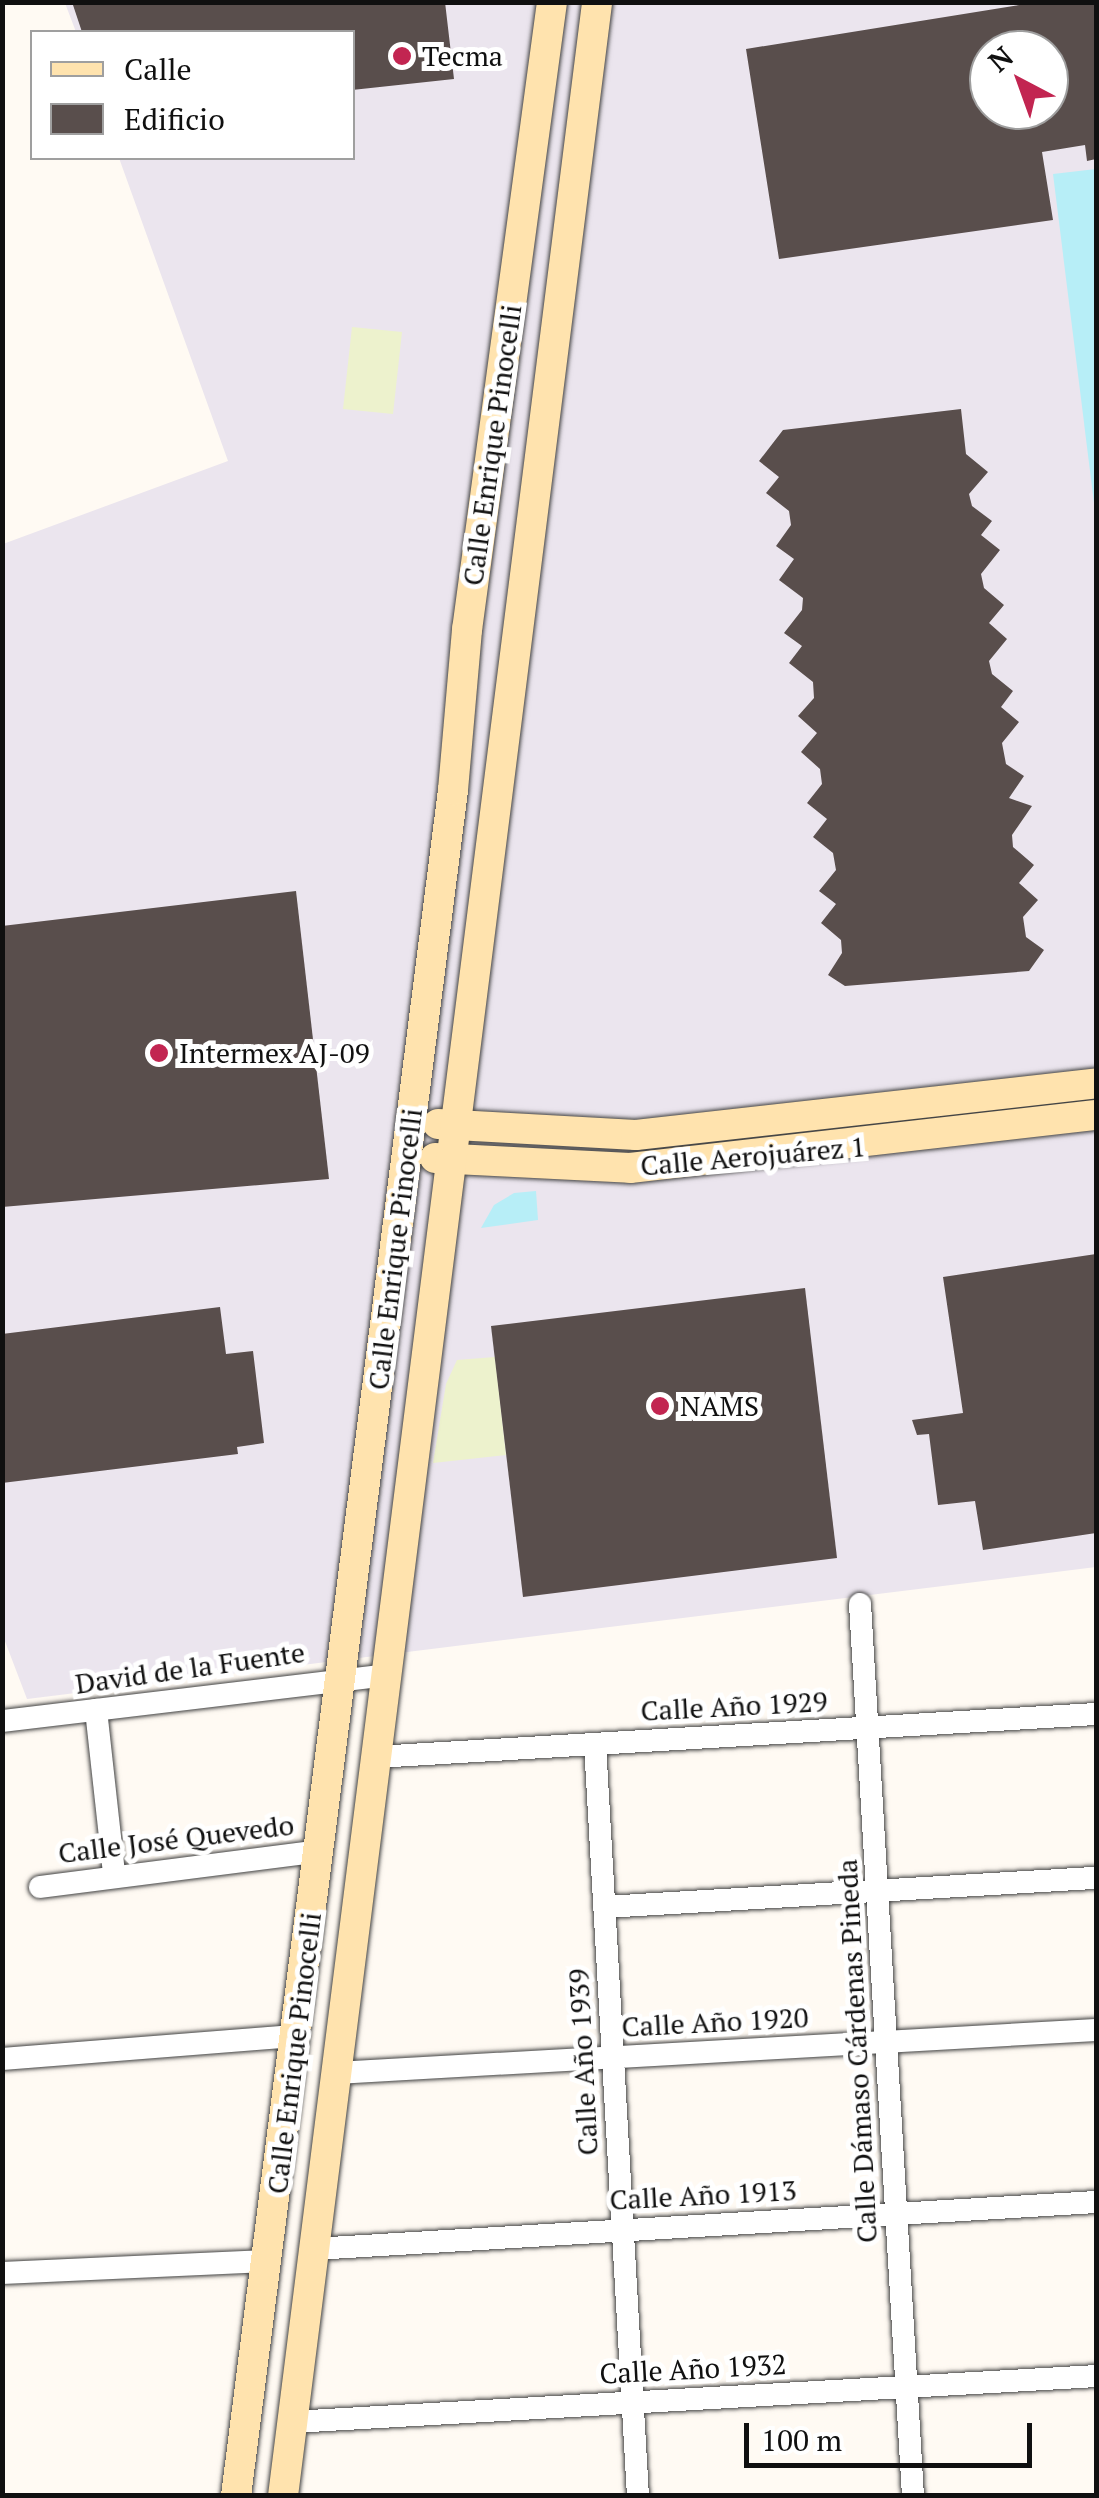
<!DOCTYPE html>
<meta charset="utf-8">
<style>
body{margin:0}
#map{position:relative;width:1099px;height:2498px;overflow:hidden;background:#fffaf3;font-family:"PT Serif",serif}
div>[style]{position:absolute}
.industrial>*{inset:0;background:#ebe5ee}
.pitch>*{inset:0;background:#edf2cd}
.water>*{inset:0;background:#b7eef7}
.building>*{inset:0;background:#594e4c}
.roads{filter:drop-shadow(0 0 2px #434343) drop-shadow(0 0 2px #434343)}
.street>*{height:22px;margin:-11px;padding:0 11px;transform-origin:11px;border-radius:11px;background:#fff}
.secondary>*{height:30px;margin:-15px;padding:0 15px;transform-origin:15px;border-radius:15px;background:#ffe3ae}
.dots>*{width:28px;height:28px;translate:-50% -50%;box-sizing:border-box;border:5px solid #fff;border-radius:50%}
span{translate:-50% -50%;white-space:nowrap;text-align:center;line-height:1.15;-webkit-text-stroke:10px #fff;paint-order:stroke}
.poi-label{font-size:28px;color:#101010}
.left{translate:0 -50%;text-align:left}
.street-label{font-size:28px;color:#101010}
.frame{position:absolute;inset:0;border:5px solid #101010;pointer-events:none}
.legend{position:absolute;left:30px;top:30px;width:325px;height:130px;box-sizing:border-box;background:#fff;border:2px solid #9f9f9f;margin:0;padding:12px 18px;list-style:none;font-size:30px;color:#101010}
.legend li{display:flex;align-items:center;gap:20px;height:50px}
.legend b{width:50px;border:2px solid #9f9f9f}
.north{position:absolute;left:969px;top:30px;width:100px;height:100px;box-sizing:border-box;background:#fff;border:2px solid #9f9f9f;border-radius:50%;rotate:319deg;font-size:28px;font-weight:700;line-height:40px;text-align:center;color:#101010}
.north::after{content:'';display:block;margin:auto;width:35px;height:45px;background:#c22551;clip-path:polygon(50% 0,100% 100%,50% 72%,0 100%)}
.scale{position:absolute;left:744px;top:2423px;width:288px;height:45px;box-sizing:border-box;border:5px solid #101010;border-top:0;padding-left:12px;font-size:30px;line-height:35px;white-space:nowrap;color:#101010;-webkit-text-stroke:8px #fff;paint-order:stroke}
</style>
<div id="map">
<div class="industrial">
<div style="clip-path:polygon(evenodd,65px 3px,1096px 3px,1096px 1567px,27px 1699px,3px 1636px,3px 544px,228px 461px,119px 158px,352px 158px,352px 32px,76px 32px,65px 3px,989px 50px,1049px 50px,1049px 110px,989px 110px,989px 50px)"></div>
</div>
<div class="pitch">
<div style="clip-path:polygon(352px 327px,402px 332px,393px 414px,343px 409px)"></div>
<div style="clip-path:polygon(495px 1357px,506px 1455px,433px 1463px,446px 1384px,457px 1360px)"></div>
</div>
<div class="water">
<div style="clip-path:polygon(1096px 169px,1096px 519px,1053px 174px)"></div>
<div style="clip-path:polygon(536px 1191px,538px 1220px,481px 1228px,494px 1205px,514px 1193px)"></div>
</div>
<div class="building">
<div style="clip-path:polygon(72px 2px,445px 2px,454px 79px,352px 90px,352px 32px,82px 32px)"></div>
<div style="clip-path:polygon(evenodd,1038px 2px,1096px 2px,1096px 159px,1087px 161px,1085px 145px,1042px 152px,1053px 220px,779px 259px,746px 49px,1038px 2px,989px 50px,1049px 50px,1049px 110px,989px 110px,989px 50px)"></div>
<div style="clip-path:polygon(961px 409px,966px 454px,988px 472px,969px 494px,972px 506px,992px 521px,981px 535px,1000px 550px,981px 574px,984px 588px,1004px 605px,989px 623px,1007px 639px,989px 661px,992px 674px,1013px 691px,1001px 707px,1019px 722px,1002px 743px,1006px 764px,1024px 776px,1009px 798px,1032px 806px,1012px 835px,1013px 847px,1034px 865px,1019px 883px,1038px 900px,1023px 917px,1026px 937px,1044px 950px,1029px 971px,845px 986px,828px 975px,842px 953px,841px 940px,821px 923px,836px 904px,819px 891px,836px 870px,833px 853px,813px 837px,827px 819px,807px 803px,822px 784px,820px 769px,801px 752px,817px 733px,798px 716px,814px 698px,813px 682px,789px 663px,802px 646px,784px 633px,802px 610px,803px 598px,779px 580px,794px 559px,776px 546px,791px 525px,789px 511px,766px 493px,779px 477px,759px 461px,783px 430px)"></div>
<div style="clip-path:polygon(296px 891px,329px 1179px,2px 1207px,2px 926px)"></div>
<div style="clip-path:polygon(1096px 1254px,1096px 1533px,983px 1550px,975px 1501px,938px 1505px,929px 1434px,917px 1435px,912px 1420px,963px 1413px,943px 1277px)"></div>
<div style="clip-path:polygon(805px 1288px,837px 1558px,523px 1597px,491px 1326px)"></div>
<div style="clip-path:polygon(220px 1307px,226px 1354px,253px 1351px,264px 1443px,237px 1447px,238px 1454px,2px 1483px,2px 1334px)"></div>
</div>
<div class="roads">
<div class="street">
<div style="left:860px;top:1604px;width:894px;rotate:86.6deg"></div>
<div style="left:96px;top:1710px;width:165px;rotate:83.7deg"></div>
<div style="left:2px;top:1721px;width:387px;rotate:-6.8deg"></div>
<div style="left:595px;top:1744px;width:753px;rotate:86.73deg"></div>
<div style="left:376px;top:1757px;width:721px;rotate:-3.42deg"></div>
<div style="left:40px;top:1887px;width:282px;rotate:-7.3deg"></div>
<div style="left:605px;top:1907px;width:492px;rotate:-3.4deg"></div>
<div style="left:2px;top:2059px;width:296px;rotate:-4.5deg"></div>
<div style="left:336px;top:2073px;width:761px;rotate:-3.24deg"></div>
<div style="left:314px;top:2249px;width:783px;rotate:-3.44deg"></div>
<div style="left:2px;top:2273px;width:265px;rotate:-2.6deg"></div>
<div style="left:292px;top:2422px;width:805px;rotate:-3.27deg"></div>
</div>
<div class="secondary">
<div style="left:438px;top:1124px;width:198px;rotate:3.2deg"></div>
<div style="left:636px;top:1135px;width:463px;rotate:-6.4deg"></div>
<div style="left:435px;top:1158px;width:195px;rotate:2.9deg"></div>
<div style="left:630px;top:1168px;width:469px;rotate:-6.5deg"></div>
<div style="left:236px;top:2496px;width:1720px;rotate:-82.75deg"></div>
<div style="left:453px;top:790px;width:161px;rotate:-85deg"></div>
<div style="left:467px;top:630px;width:634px;rotate:-82.29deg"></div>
<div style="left:283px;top:2496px;width:2514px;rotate:-82.82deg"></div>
</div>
</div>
<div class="dots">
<div style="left:402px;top:56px;background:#c22551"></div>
<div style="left:159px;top:1053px;background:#c22551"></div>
<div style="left:660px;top:1406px;background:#c22551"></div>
</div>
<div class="poi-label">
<span class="left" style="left:422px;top:56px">Tecma</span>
<span class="left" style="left:179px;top:1053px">Intermex AJ-09</span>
<span class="left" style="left:680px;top:1406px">NAMS</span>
</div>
<div class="street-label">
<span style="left:492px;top:445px;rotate:-82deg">Calle Enrique Pinocelli</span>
<span style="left:753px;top:1156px;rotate:-5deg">Calle Aerojuárez 1</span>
<span style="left:395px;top:1249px;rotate:-83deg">Calle Enrique Pinocelli</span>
<span style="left:190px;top:1668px;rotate:-8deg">David de la Fuente</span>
<span style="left:734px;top:1706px;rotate:-3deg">Calle Año 1929</span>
<span style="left:176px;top:1839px;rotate:-7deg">Calle José Quevedo</span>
<span style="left:715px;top:2022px;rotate:-3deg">Calle Año 1920</span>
<span style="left:857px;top:2051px;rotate:-93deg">Calle Dámaso Cárdenas Pineda</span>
<span style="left:294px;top:2053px;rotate:-83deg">Calle Enrique Pinocelli</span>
<span style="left:583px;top:2062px;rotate:-93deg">Calle Año 1939</span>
<span style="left:703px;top:2195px;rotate:-3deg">Calle Año 1913</span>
<span style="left:693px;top:2369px;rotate:-3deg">Calle Año 1932</span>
</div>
<div class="frame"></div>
<ul class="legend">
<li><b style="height:12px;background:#ffe3ae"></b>Calle</li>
<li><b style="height:28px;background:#594e4c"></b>Edificio</li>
</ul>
<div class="north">N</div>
<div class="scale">100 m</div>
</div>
